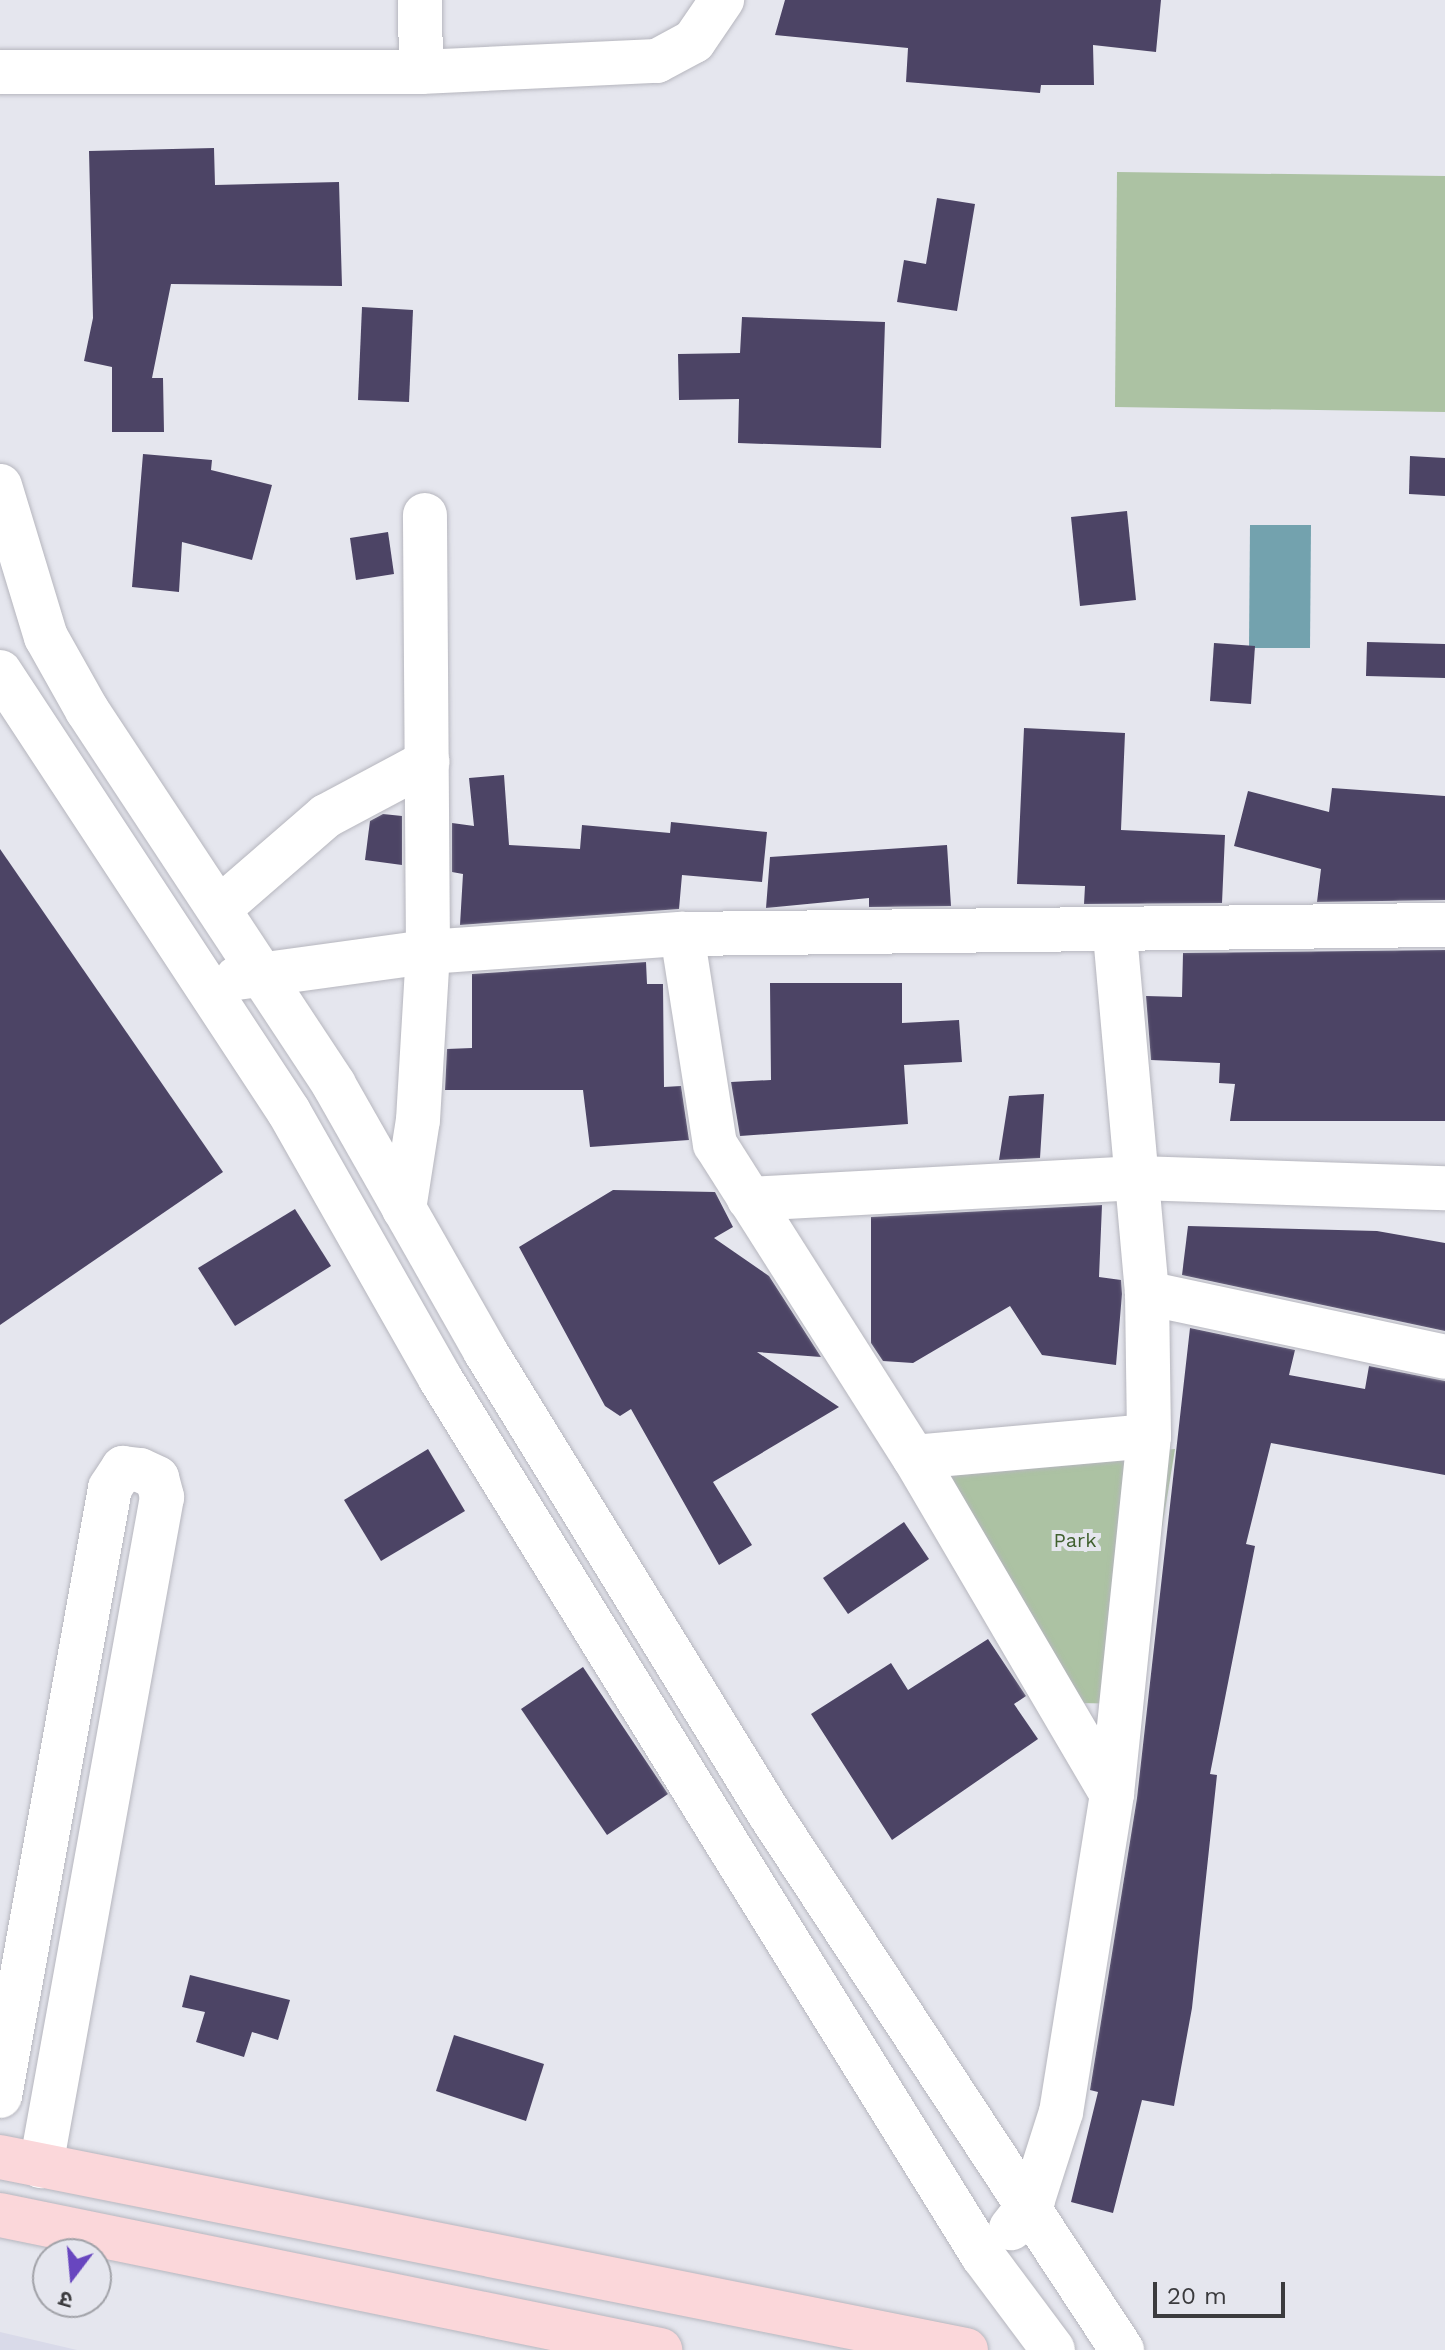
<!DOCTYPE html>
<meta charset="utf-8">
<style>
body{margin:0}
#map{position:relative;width:1445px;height:2350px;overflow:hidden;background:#e5e6ee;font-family:"Work Sans","Noto Sans Devanagari",sans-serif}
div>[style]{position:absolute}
.built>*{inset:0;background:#d9dae9}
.green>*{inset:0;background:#acc2a3}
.water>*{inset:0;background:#73a2ae}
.building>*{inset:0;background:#4c4465}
.roads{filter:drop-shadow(0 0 2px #b6b6be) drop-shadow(0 0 2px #b6b6be)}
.minor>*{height:44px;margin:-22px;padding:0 22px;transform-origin:22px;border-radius:22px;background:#fff}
.major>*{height:44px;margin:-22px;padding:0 22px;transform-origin:22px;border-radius:22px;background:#fbd7da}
span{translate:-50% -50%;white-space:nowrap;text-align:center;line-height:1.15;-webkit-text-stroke:8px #e5e6ee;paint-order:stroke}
.park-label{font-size:20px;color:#40602f}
.north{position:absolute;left:32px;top:2238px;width:80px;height:80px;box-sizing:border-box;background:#e5e6ee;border:2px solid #a1a2a8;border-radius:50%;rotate:196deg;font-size:22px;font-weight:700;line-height:32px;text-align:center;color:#3b3b3e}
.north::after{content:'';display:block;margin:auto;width:28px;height:36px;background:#6846bf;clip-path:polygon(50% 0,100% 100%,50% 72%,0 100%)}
.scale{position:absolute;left:1153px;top:2282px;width:132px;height:36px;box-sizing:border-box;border:4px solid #3b3b3e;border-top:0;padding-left:10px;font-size:24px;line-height:28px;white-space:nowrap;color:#3b3b3e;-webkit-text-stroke:6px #e5e6ee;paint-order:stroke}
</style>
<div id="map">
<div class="built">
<div style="clip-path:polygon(0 2332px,77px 2350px,0 2350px)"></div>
</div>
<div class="green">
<div style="clip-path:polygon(1117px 172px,1445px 176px,1445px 412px,1115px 407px)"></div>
<div style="clip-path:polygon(1175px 1449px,1133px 1704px,1078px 1703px,934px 1467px)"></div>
</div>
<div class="water">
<div style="clip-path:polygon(1250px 525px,1311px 525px,1310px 648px,1249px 648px)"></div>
</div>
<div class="building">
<div style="clip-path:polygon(785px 0,1161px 0,1156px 52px,1093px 45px,1094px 85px,1041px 85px,1040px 93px,906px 82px,908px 48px,775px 35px)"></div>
<div style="clip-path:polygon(214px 148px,215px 185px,339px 182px,342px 286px,171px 284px,152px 378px,163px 378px,164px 432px,112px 432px,112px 367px,84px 361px,93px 318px,89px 151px)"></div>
<div style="clip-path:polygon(937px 198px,975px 204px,957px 311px,897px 302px,904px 260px,926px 264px)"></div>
<div style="clip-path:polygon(362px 307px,413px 310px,409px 402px,358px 400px)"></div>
<div style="clip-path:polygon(742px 317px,885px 322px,881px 448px,738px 443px,739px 399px,679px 400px,678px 354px,740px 353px)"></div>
<div style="clip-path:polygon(143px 454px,212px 460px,211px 470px,272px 485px,252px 560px,182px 542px,179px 592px,132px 587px)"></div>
<div style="clip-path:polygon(1410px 456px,1445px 458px,1445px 496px,1409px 494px)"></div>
<div style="clip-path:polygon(1127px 511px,1136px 600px,1080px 606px,1071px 517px)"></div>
<div style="clip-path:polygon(388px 532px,394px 574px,356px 580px,350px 538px)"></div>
<div style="clip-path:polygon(1367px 642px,1445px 644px,1445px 678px,1366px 676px)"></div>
<div style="clip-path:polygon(1214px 643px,1255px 646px,1251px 704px,1210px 701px)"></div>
<div style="clip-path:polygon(1024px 728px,1125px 733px,1121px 830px,1225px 835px,1222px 903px,1084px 904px,1085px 886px,1017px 884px)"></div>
<div style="clip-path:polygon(504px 775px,509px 845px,580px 849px,582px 825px,670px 833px,671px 822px,767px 832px,762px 882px,682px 875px,679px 909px,460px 925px,463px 874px,452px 872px,452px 823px,474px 826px,469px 778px)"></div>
<div style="clip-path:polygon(1332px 788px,1445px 796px,1445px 900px,1317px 902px,1321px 869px,1234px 846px,1248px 791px,1329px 812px)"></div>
<div style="clip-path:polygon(383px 814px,402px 816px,402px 865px,365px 860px,370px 821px)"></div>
<div style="clip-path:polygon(947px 845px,951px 906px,869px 907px,869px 898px,766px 908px,770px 857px)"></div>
<div style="clip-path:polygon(0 849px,223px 1172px,0 1325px)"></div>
<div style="clip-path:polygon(1445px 950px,1445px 1121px,1230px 1121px,1235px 1084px,1219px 1083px,1220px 1063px,1151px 1060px,1146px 996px,1182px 997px,1183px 953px)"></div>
<div style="clip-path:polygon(646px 962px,647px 984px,663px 984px,664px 1087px,681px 1086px,689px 1140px,590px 1147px,583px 1090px,445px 1090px,447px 1049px,472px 1048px,472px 974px)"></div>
<div style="clip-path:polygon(770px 983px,902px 983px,902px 1023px,959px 1020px,962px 1062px,904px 1065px,908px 1124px,740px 1136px,731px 1082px,771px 1080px)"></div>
<div style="clip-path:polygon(1044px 1094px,1040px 1158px,999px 1160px,1009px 1096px)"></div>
<div style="clip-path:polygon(613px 1190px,715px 1192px,733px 1227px,714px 1238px,769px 1276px,821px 1357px,757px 1352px,839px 1407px,713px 1482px,752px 1545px,719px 1565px,631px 1409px,620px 1416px,605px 1406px,519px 1247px)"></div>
<div style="clip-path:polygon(1102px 1205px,1099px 1277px,1121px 1280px,1122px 1294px,1116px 1365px,1042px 1355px,1010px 1306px,913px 1363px,883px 1361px,871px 1343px,871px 1217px)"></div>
<div style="clip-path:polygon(295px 1209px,331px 1266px,235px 1326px,198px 1268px)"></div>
<div style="clip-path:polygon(1188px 1226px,1377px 1231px,1445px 1243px,1445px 1331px,1182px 1275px)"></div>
<div style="clip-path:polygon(1190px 1328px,1295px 1350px,1289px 1375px,1365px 1389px,1369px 1366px,1445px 1381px,1445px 1475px,1271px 1443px,1246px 1544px,1255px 1546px,1210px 1774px,1217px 1775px,1192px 2008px,1174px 2106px,1142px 2100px,1113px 2213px,1071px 2202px,1098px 2092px,1090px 2090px,1137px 1798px)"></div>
<div style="clip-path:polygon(428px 1449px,465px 1511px,381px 1561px,344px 1500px)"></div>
<div style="clip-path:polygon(904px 1522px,929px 1559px,848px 1614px,823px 1578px)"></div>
<div style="clip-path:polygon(988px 1639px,1026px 1696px,1014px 1704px,1038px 1739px,892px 1840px,811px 1714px,891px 1663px,908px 1690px)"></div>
<div style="clip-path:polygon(583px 1667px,668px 1794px,607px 1835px,521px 1709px)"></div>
<div style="clip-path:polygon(190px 1975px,290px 2000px,278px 2040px,252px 2032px,244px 2057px,196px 2042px,205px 2012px,182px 2007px)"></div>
<div style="clip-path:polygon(454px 2035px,544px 2064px,526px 2121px,436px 2091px)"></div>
</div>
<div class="roads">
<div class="minor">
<div style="left:420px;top:0;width:72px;rotate:89.2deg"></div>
<div style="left:0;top:72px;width:421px"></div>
<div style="left:421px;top:72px;width:236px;rotate:-2.7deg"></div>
<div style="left:657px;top:61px;width:42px;rotate:-28.4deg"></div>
<div style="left:694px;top:41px;width:50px;rotate:-55.7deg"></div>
<div style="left:0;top:486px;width:158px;rotate:73.1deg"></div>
<div style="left:46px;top:637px;width:84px;rotate:60.7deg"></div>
<div style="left:87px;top:710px;width:449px;rotate:56.6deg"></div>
<div style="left:334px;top:1085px;width:306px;rotate:60.4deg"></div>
<div style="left:485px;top:1351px;width:542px;rotate:58.42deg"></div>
<div style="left:769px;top:1813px;width:643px;rotate:56.68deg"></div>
<div style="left:0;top:672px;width:526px;rotate:56.7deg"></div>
<div style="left:289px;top:1112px;width:306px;rotate:60.4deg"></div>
<div style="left:440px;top:1378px;width:543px;rotate:58.33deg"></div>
<div style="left:725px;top:1840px;width:490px;rotate:58.2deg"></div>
<div style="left:983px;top:2256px;width:117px;rotate:53.3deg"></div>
<div style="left:221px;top:907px;width:139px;rotate:-40.9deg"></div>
<div style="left:326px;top:816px;width:115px;rotate:-28.1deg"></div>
<div style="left:682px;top:934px;width:213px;rotate:81.1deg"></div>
<div style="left:715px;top:1144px;width:371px;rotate:57.6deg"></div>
<div style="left:914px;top:1457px;width:391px;rotate:59.6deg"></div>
<div style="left:1112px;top:1794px;width:322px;rotate:99.1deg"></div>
<div style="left:1061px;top:2112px;width:92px;rotate:107.7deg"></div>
<div style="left:1033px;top:2200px;width:36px;rotate:128deg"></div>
<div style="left:237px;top:978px;width:193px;rotate:-7.8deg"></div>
<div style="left:428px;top:952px;width:255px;rotate:-4.1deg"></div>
<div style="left:682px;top:934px;width:763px;rotate:-0.68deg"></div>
<div style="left:749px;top:1199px;width:389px;rotate:-3.1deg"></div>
<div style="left:1137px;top:1178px;width:308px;rotate:1.9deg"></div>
<div style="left:404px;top:1209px;width:90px;rotate:-81.1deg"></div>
<div style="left:418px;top:1120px;width:168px;rotate:-86.6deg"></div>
<div style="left:428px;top:952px;width:437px;rotate:-90.4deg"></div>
<div style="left:1147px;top:1293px;width:305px;rotate:12.1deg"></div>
<div style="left:914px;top:1457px;width:236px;rotate:-5.1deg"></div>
<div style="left:1112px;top:1794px;width:360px;rotate:-84.1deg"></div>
<div style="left:1149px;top:1436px;width:143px;rotate:-90.8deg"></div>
<div style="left:1147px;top:1293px;width:363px;rotate:-95.1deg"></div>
<div style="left:0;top:2096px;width:618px;rotate:-79.74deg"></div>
<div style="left:110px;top:1488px;width:24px;rotate:-57deg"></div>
<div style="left:123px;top:1468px;width:17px;rotate:7deg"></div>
<div style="left:140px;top:1470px;width:19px;rotate:25deg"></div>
<div style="left:157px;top:1478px;width:20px;rotate:75deg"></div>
<div style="left:162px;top:1497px;width:680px;rotate:100.25deg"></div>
</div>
<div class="major">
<div style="left:0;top:2157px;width:985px;rotate:11.3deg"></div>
<div style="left:0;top:2215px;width:674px;rotate:11.56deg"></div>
</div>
</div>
<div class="park-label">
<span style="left:1075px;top:1540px">Park</span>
</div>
<div class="north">उ</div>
<div class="scale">20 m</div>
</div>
